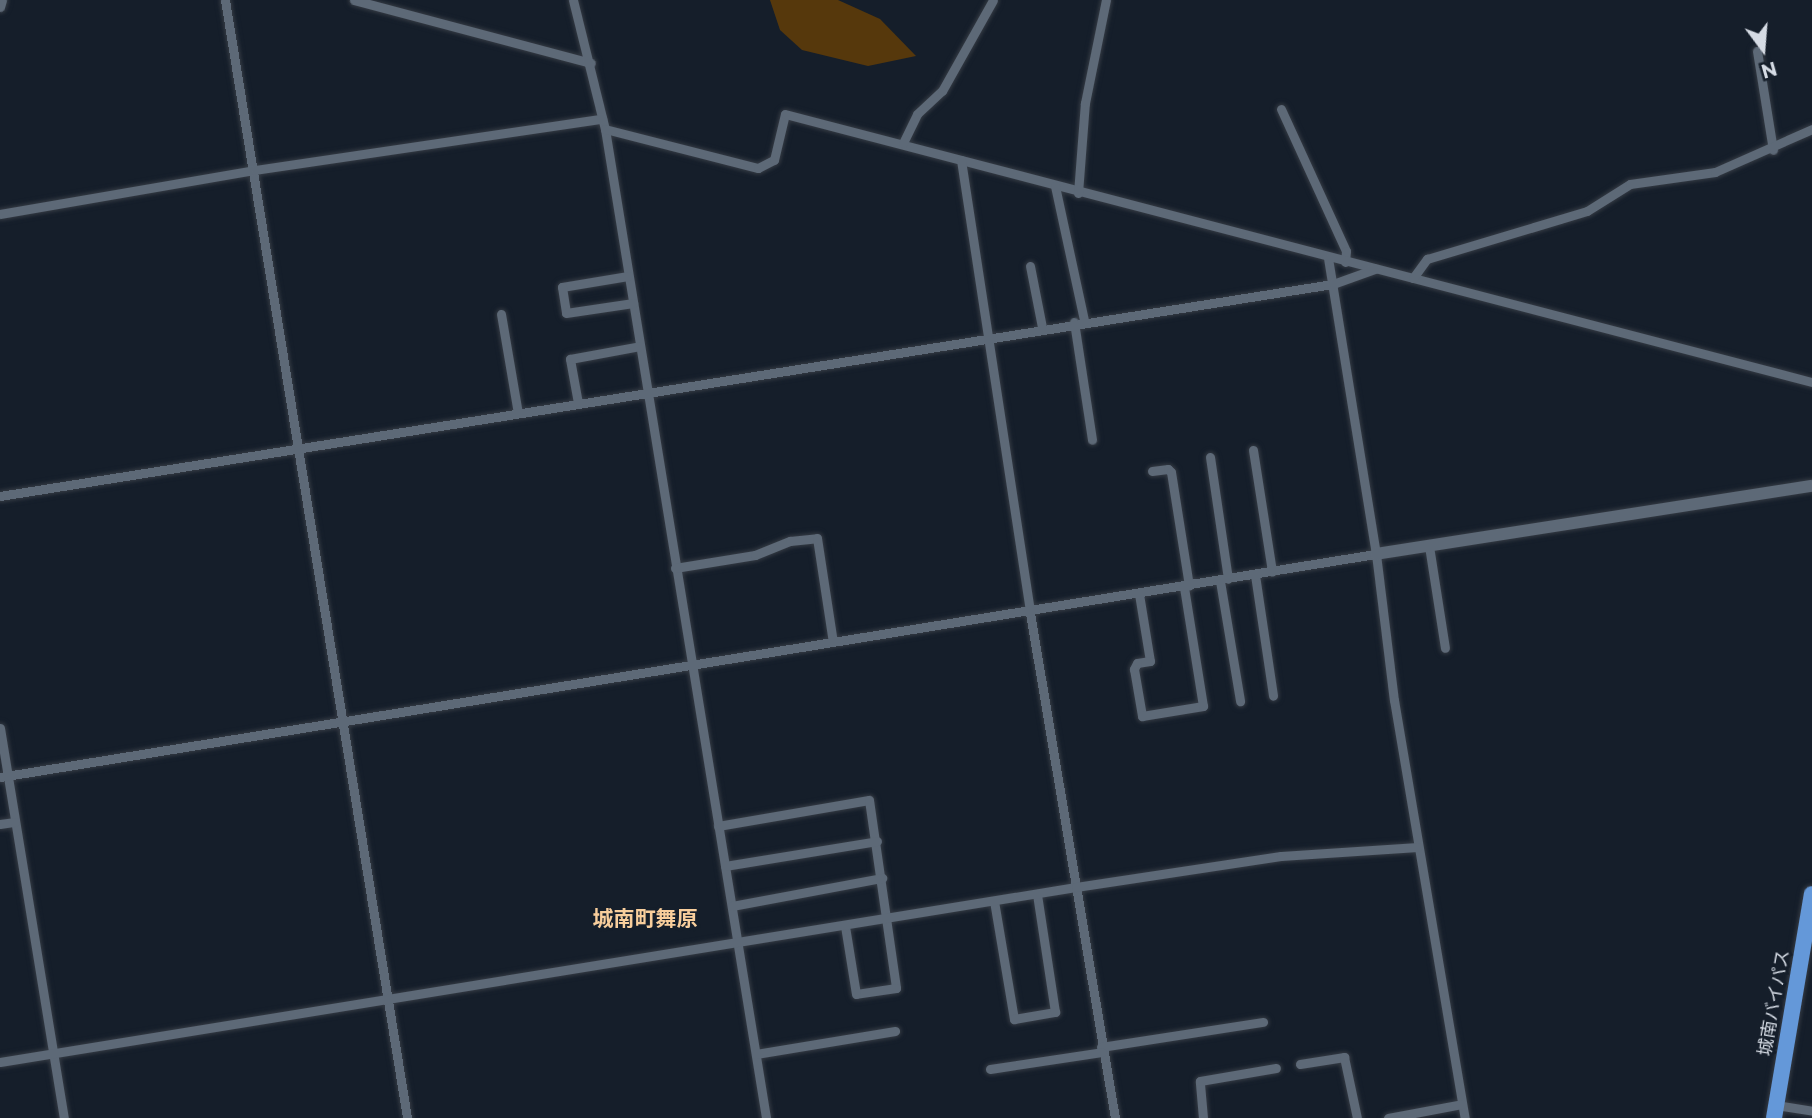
<!DOCTYPE html>
<meta charset="utf-8">
<style>
body{margin:0}
#map{position:relative;width:1812px;height:1118px;overflow:hidden;background:#151e2a;font-family:Montserrat,"Noto Sans JP",sans-serif}
div>[style]{position:absolute}
.green>*{inset:0;background:#56380c}
.roads{filter:drop-shadow(0 0 2px #353b44) drop-shadow(0 0 2px #353b44)}
.street>*{height:9px;margin:-4.5px;padding:0 4.5px;transform-origin:4.5px;border-radius:4.5px;background:#5d6977}
.secondary>*{height:12px;margin:-6px;padding:0 6px;transform-origin:6px;border-radius:6px;background:#5d6977}
.highway>*{height:16px;margin:-8px;padding:0 8px;transform-origin:8px;border-radius:8px;background:#6498d9}
span{translate:-50% -50%;white-space:nowrap;text-align:center;line-height:1.15;-webkit-text-stroke:6px #151e2a;paint-order:stroke}
.street-label{font-size:18px;color:#d5dbe4}
.quarter-label{font-size:21px;color:#f8ce9c;font-weight:700}
.north{position:absolute;left:1728px;top:14px;width:70px;height:70px;-webkit-text-stroke:5px #151e2a;paint-order:stroke;rotate:164deg;font-size:19px;font-weight:700;line-height:28px;text-align:center;color:#d5dbe4}
.north::after{content:'';display:block;margin:auto;width:24px;height:32px;background:#d5dbe4;clip-path:polygon(50% 0,100% 100%,50% 72%,0 100%)}
</style>
<div id="map">
<div class="green">
<div style="clip-path:polygon(770px 0,838px 0,880px 19px,916px 56px,868px 66px,802px 50px,780px 30px)"></div>
</div>
<div class="roads">
<div class="street">
<div style="left:225px;top:0;width:1133px;rotate:80.75deg"></div>
<div style="left:354px;top:0;width:245px;rotate:14.9deg"></div>
<div style="left:573px;top:0;width:133px;rotate:76.1deg"></div>
<div style="left:605px;top:129px;width:1002px;rotate:80.75deg"></div>
<div style="left:0;top:7px;width:7px;rotate:-74deg"></div>
<div style="left:1757px;top:51px;width:100px;rotate:80.8deg"></div>
<div style="left:1281px;top:109px;width:156px;rotate:65.4deg"></div>
<div style="left:1346px;top:251px;width:11px;rotate:95deg"></div>
<div style="left:605px;top:129px;width:158px;rotate:14.3deg"></div>
<div style="left:758px;top:168px;width:18px;rotate:-27deg"></div>
<div style="left:774px;top:160px;width:47px;rotate:-76.6deg"></div>
<div style="left:785px;top:114px;width:1061px;rotate:14.63deg"></div>
<div style="left:903px;top:143px;width:32px;rotate:-64deg"></div>
<div style="left:917px;top:114px;width:34px;rotate:-43deg"></div>
<div style="left:942px;top:91px;width:104px;rotate:-60.7deg"></div>
<div style="left:961px;top:160px;width:458px;rotate:81.3deg"></div>
<div style="left:1030px;top:613px;width:512px;rotate:80.45deg"></div>
<div style="left:1055px;top:186px;width:137px;rotate:77.8deg"></div>
<div style="left:1078px;top:193px;width:90px;rotate:-85.6deg"></div>
<div style="left:1085px;top:103px;width:105px;rotate:-78.5deg"></div>
<div style="left:0;top:214px;width:259px;rotate:-9.8deg"></div>
<div style="left:255px;top:170px;width:351px;rotate:-8.4deg"></div>
<div style="left:1328px;top:258px;width:300px;rotate:80.8deg"></div>
<div style="left:1376px;top:554px;width:147px;rotate:83deg"></div>
<div style="left:1394px;top:700px;width:424px;rotate:80.4deg"></div>
<div style="left:1030px;top:266px;width:62px;rotate:78.9deg"></div>
<div style="left:628px;top:276px;width:67px;rotate:170.5deg"></div>
<div style="left:562px;top:287px;width:26px;rotate:81deg"></div>
<div style="left:566px;top:313px;width:68px;rotate:-8.5deg"></div>
<div style="left:1413px;top:278px;width:24px;rotate:-54deg"></div>
<div style="left:1427px;top:259px;width:167px;rotate:-16.7deg"></div>
<div style="left:1587px;top:211px;width:51px;rotate:-32.1deg"></div>
<div style="left:1630px;top:184px;width:86px;rotate:-8deg"></div>
<div style="left:1715px;top:172px;width:106px;rotate:-23.9deg"></div>
<div style="left:501px;top:314px;width:100px;rotate:80.3deg"></div>
<div style="left:1074px;top:322px;width:119px;rotate:81.3deg"></div>
<div style="left:578px;top:403px;width:45px;rotate:-100.3deg"></div>
<div style="left:570px;top:359px;width:71px;rotate:-10.5deg"></div>
<div style="left:1253px;top:450px;width:123px;rotate:81.1deg"></div>
<div style="left:1210px;top:457px;width:123px;rotate:81.6deg"></div>
<div style="left:1152px;top:471px;width:16px;rotate:-7deg"></div>
<div style="left:1168px;top:469px;width:4px;rotate:45deg"></div>
<div style="left:1171px;top:472px;width:115px;rotate:81deg"></div>
<div style="left:0;top:496px;width:1350px;rotate:-9.04deg"></div>
<div style="left:1333px;top:284px;width:45px;rotate:-19.7deg"></div>
<div style="left:1429px;top:546px;width:103px;rotate:81.1deg"></div>
<div style="left:675px;top:568px;width:81px;rotate:-9.2deg"></div>
<div style="left:755px;top:555px;width:38px;rotate:-22deg"></div>
<div style="left:790px;top:541px;width:27px;rotate:-6deg"></div>
<div style="left:817px;top:538px;width:105px;rotate:81.3deg"></div>
<div style="left:1255px;top:575px;width:122px;rotate:81.5deg"></div>
<div style="left:1220px;top:581px;width:122px;rotate:80.5deg"></div>
<div style="left:1139px;top:594px;width:68px;rotate:80.7deg"></div>
<div style="left:1150px;top:661px;width:13px;rotate:171deg"></div>
<div style="left:1137px;top:663px;width:7px;rotate:117deg"></div>
<div style="left:1134px;top:669px;width:48px;rotate:80.3deg"></div>
<div style="left:1142px;top:716px;width:62px;rotate:-9.3deg"></div>
<div style="left:1203px;top:706px;width:121px;rotate:-99.1deg"></div>
<div style="left:0;top:728px;width:395px;rotate:80.7deg"></div>
<div style="left:0;top:777px;width:1394px;rotate:-9.21deg"></div>
<div style="left:0;top:824px;width:15px;rotate:-8deg"></div>
<div style="left:718px;top:826px;width:153px;rotate:-9.8deg"></div>
<div style="left:869px;top:800px;width:190px;rotate:81.8deg"></div>
<div style="left:896px;top:988px;width:40px;rotate:171.5deg"></div>
<div style="left:856px;top:994px;width:69px;rotate:-99.2deg"></div>
<div style="left:725px;top:866px;width:154px;rotate:-9.3deg"></div>
<div style="left:994px;top:901px;width:120px;rotate:80.4deg"></div>
<div style="left:1014px;top:1019px;width:42px;rotate:-9.7deg"></div>
<div style="left:1055px;top:1012px;width:119px;rotate:-98.7deg"></div>
<div style="left:732px;top:906px;width:153px;rotate:-10.6deg"></div>
<div style="left:1101px;top:1047px;width:164px;rotate:-8.8deg"></div>
<div style="left:756px;top:1054px;width:141px;rotate:-9.4deg"></div>
<div style="left:0;top:1062px;width:1090px;rotate:-9.24deg"></div>
<div style="left:1076px;top:887px;width:207px;rotate:-8.6deg"></div>
<div style="left:1281px;top:856px;width:137px;rotate:-3.8deg"></div>
<div style="left:1300px;top:1064px;width:45px;rotate:-9deg"></div>
<div style="left:1344px;top:1057px;width:62px;rotate:78deg"></div>
<div style="left:990px;top:1069px;width:113px;rotate:-8.6deg"></div>
<div style="left:1776px;top:1105px;width:36px;rotate:9deg"></div>
<div style="left:1203px;top:1118px;width:37px;rotate:-95deg"></div>
<div style="left:1200px;top:1081px;width:77px;rotate:-9.7deg"></div>
<div style="left:1388px;top:1118px;width:75px;rotate:-10.7deg"></div>
</div>
<div class="secondary">
<div style="left:1376px;top:554px;width:441px;rotate:-8.9deg"></div>
</div>
<div class="highway">
<div style="left:1774px;top:1118px;width:227px;rotate:-80.4deg"></div>
</div>
</div>
<div class="street-label">
<span style="left:1774px;top:1003px;rotate:-80deg">城南バイパス</span>
</div>
<div class="quarter-label">
<span style="left:645px;top:919px">城南町舞原</span>
</div>
<div class="north">N</div>
</div>
